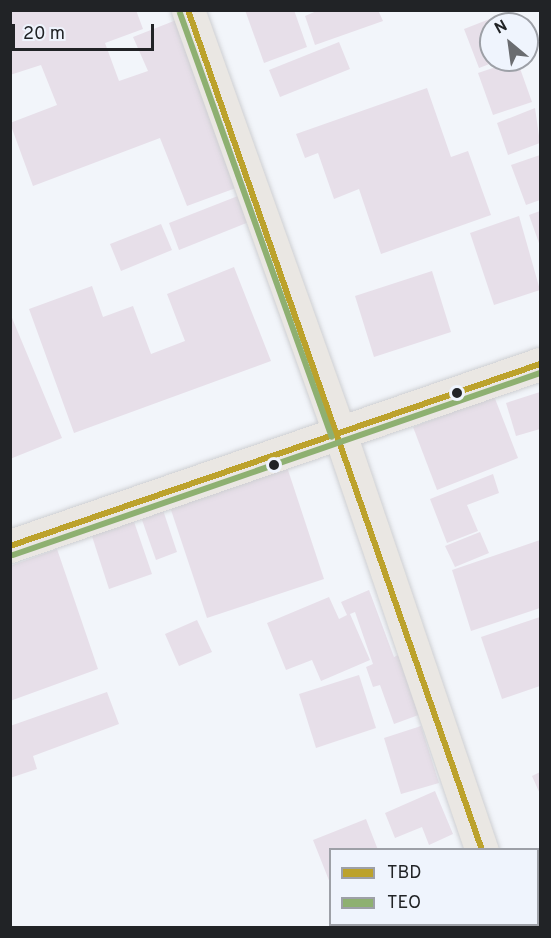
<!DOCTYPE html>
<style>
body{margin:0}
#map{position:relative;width:551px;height:938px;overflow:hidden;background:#f2f5fa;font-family:Overpass,sans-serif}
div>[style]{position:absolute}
.building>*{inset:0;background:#e7dfe9}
.roads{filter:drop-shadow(0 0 2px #cecfd2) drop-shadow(0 0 2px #cecfd2)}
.major>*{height:33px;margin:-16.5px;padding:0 16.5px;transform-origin:16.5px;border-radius:16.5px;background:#eae7e3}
.bus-1>*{height:6px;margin:-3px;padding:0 3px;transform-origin:3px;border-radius:3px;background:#bca22c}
.bus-2>*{height:6px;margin:-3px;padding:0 3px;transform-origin:3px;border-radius:3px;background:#8eb071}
.dots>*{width:16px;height:16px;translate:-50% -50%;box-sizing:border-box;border:3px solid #eff4fd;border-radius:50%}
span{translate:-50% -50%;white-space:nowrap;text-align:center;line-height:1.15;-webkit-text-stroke:6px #eff4fd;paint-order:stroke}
.frame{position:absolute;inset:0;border:12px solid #212326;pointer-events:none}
.legend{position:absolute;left:329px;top:848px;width:210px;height:78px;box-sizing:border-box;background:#eff4fd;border:2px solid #9da0a7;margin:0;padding:8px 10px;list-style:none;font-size:18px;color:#212326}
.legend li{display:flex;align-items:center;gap:12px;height:30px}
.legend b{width:30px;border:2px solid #9da0a7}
.north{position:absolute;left:479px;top:12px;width:60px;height:60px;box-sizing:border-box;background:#eff4fd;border:2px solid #9da0a7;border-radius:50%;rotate:331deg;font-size:16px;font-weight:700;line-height:24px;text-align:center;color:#212326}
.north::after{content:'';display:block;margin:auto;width:21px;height:27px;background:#6a6c70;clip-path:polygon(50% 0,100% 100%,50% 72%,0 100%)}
.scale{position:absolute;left:12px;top:24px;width:142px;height:27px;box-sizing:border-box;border:3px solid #212326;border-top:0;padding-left:8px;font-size:18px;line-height:21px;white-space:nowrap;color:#212326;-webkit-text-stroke:4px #eff4fd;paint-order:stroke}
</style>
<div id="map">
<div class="building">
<div style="clip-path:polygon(10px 10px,136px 10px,143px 29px,105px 43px,119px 81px,148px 71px,133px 37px,179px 19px,244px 185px,187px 206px,160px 138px,33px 186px,10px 123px,57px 105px,41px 65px,10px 75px)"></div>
<div style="clip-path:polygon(245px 10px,294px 10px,307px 47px,264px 63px)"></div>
<div style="clip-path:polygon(319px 10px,378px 10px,383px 21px,315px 45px,305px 16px)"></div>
<div style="clip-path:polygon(500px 15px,503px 24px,491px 24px,491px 60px,500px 60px,479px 68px,464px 29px)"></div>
<div style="clip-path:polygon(339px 42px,350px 69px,280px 97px,269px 70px)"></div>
<div style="clip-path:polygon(517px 60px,532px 102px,493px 115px,478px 73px)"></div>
<div style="clip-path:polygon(427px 88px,451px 157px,468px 151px,491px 215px,381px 254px,359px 189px,334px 199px,318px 153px,305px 158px,296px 134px)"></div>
<div style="clip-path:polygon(535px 108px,540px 143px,508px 155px,497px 123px)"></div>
<div style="clip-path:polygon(540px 155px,540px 200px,526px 205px,511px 165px)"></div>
<div style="clip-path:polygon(243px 194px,254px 220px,179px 250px,169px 223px)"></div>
<div style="clip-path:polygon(540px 211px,540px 246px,529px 215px)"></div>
<div style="clip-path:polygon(519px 216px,540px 290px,494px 305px,470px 233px)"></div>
<div style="clip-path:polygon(161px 224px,172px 250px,121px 271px,110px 244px)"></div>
<div style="clip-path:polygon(234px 267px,271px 361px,74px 433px,29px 309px,92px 286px,103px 317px,133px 306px,151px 354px,185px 341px,167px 294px)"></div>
<div style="clip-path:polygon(432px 271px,451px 332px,374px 357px,355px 296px)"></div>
<div style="clip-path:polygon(10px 313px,62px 438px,10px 459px)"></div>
<div style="clip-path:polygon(540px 392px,540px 429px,516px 436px,506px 403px)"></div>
<div style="clip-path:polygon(494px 396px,518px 458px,437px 490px,413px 427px)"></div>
<div style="clip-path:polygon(287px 467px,324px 579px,207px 618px,170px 507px)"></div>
<div style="clip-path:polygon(493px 474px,499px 493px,467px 505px,478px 531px,447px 543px,430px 499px)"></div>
<div style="clip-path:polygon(163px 510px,177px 552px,156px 560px,141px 517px)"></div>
<div style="clip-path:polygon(131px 513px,152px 574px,109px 589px,89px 527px)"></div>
<div style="clip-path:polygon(480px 532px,489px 553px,455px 567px,445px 546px)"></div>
<div style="clip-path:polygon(540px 540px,540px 608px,471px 631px,452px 570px)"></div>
<div style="clip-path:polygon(57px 549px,98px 669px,10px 701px,10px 566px)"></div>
<div style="clip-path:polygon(369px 590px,394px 657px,402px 653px,424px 713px,394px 724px,380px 685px,373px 687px,366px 667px,373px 664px,355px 612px,350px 614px,370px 660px,321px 681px,312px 660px,286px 670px,267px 623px,329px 597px,339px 619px,347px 615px,341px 602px)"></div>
<div style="clip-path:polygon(540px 617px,540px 686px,502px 699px,481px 637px)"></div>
<div style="clip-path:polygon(197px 620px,212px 652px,179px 666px,165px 634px)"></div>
<div style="clip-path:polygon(359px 675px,376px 728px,316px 748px,299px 694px)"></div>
<div style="clip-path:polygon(107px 692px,119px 724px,33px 756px,37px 769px,10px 778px,10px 726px)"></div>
<div style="clip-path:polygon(421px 726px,439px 783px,401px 794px,384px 738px)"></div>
<div style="clip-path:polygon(540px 772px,540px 794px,532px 776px)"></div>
<div style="clip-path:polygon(435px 791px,453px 834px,429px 845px,422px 827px,395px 838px,385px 813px)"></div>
<div style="clip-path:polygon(366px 819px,378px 850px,330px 850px,330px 883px,313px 840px)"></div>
<div style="clip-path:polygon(448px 924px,490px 924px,492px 928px,440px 927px)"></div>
</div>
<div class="roads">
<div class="major">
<div style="left:188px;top:10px;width:450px;rotate:70.3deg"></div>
<div style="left:340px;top:434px;width:440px;rotate:71.2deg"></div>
<div style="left:10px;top:546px;width:560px;rotate:-18.95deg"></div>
<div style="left:507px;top:924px;width:4px;rotate:76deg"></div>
</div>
</div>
<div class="bus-1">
<div style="left:188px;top:10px;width:890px;rotate:70.71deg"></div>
<div style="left:10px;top:546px;width:560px;rotate:-18.95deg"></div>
</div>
<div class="bus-2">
<div style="left:180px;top:13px;width:450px;rotate:70.3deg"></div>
<div style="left:13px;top:555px;width:558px;rotate:-19.05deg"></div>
</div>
<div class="dots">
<div style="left:457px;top:393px;background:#212326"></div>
<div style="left:274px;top:465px;background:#212326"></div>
</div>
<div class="frame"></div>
<ul class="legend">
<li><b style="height:8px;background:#bca22c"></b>TBD</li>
<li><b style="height:8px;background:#8eb071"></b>TEO</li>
</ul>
<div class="north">N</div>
<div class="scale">20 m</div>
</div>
